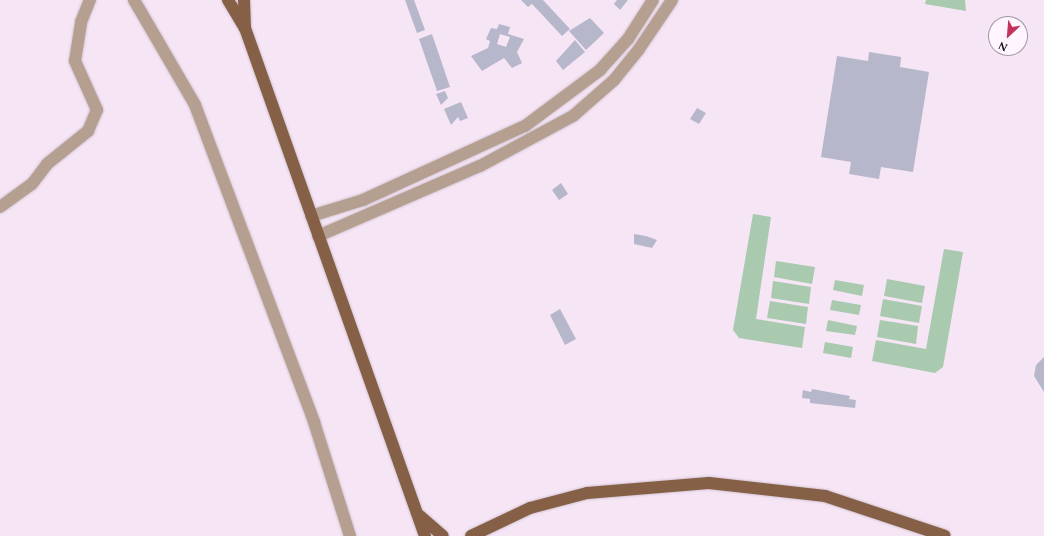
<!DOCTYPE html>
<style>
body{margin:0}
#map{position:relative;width:1044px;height:536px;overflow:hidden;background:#f6e5f5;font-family:Spectral,serif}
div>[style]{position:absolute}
.green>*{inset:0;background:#a9caae}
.building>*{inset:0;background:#b6b7ca}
.roads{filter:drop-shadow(0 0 1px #d2c3d1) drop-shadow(0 0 1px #d2c3d1)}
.minor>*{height:12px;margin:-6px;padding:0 6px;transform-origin:6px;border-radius:6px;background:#b59f91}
.major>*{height:12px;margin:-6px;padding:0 6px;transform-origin:6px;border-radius:6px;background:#856047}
span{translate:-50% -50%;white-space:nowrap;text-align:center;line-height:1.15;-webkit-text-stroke:3px #fff5fe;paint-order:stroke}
.north{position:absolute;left:988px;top:16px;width:40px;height:40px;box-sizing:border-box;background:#fff5fe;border:1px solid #a199a1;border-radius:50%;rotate:206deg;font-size:11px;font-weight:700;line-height:16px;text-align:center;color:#150f15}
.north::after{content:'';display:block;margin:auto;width:14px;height:18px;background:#c1325d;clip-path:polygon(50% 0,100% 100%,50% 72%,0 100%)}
</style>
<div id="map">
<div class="green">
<div style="clip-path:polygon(926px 0,965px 0,966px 11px,925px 4px)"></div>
<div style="clip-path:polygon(753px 214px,771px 217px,756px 319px,805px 327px,802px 348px,739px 338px,733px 330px)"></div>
<div style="clip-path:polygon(944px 249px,963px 252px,943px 367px,935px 373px,872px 361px,876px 340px,926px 349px)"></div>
<div style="clip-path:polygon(776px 261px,815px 267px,812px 284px,774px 277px)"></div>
<div style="clip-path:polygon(887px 279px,925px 286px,922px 303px,884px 296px)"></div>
<div style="clip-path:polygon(835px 280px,864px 285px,862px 296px,833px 290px)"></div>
<div style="clip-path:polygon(773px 281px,811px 287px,809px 304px,771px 298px)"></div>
<div style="clip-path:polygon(883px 299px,922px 306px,919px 323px,880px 316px)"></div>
<div style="clip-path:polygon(832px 300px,861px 305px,859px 315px,830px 310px)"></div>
<div style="clip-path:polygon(770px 301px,808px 307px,806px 324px,767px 318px)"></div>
<div style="clip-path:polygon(828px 320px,857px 326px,855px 335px,826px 331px)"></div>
<div style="clip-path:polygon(880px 320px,918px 326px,916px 344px,877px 337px)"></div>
<div style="clip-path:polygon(825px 342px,853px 347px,851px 358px,823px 353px)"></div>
</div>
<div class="building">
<div style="clip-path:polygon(405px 0,414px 0,425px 30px,417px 33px)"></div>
<div style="clip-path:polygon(521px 0,543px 0,570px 29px,562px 36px,532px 4px,528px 7px)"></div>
<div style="clip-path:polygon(617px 0,628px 0,620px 10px,614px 4px)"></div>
<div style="clip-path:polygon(590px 18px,604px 33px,586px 50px,569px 31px)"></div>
<div style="clip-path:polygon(evenodd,499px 24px,510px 27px,508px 34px,524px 39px,517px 52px,522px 63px,512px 68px,504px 58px,482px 71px,471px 56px,488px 48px,490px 41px,486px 39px,491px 28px,497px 29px,499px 24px,500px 34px,510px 37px,506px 47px,497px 44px,500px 34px)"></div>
<div style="clip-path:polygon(432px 34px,450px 87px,437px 91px,419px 39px)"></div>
<div style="clip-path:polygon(575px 40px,585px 52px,563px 70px,556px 61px)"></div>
<div style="clip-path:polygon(869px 52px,901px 57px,900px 67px,929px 72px,913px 172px,881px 167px,879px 179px,849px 174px,851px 162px,821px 157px,837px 56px,868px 61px)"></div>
<div style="clip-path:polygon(445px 91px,448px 98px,441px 105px,436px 94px)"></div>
<div style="clip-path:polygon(461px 102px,468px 118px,460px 121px,458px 117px,451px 125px,444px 109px)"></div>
<div style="clip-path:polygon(697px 108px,706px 113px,699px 124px,690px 119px)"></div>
<div style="clip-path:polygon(561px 183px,568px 194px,559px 200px,552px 190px)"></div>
<div style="clip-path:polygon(634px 234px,646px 236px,657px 240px,652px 248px,634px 244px)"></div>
<div style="clip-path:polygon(560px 309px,576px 339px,565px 345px,550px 315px)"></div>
<div style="clip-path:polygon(1044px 357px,1044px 392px,1034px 376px,1036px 365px)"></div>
<div style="clip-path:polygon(812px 389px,850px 396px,849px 399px,856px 400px,855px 408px,810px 403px,810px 399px,802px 398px,803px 390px,811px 392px)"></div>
</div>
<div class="roads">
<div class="minor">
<div style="left:134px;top:0;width:121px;rotate:59.8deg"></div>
<div style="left:195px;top:105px;width:339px;rotate:69.4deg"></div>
<div style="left:314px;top:422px;width:120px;rotate:72.5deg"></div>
<div style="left:0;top:207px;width:39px;rotate:-36deg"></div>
<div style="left:32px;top:184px;width:25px;rotate:-53deg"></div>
<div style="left:47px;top:164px;width:53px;rotate:-38.8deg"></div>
<div style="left:88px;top:131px;width:23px;rotate:-67deg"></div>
<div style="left:97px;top:110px;width:54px;rotate:-114.2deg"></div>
<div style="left:75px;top:61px;width:39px;rotate:-81deg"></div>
<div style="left:81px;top:22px;width:24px;rotate:-68deg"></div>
<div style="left:311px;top:216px;width:54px;rotate:-17.1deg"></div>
<div style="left:363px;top:200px;width:178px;rotate:-24.6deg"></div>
<div style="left:525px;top:126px;width:94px;rotate:-36.7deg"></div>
<div style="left:600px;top:70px;width:42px;rotate:-47.9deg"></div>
<div style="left:628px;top:39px;width:46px;rotate:-57.3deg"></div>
<div style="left:318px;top:236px;width:176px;rotate:-23.4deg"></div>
<div style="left:480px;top:166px;width:106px;rotate:-28.3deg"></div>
<div style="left:573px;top:116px;width:55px;rotate:-41.3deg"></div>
<div style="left:614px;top:80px;width:40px;rotate:-51deg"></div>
<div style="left:639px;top:49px;width:59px;rotate:-56deg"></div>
</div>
<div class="major">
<div style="left:228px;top:0;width:33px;rotate:59deg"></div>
<div style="left:245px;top:28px;width:539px;rotate:70.49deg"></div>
<div style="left:244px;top:0;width:28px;rotate:88deg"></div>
<div style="left:420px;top:516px;width:30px;rotate:41deg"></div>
<div style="left:471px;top:536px;width:65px;rotate:-25.4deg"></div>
<div style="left:530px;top:508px;width:59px;rotate:-14.7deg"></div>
<div style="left:587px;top:493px;width:122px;rotate:-4.7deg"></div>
<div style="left:709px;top:483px;width:117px;rotate:6.4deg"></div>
<div style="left:825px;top:496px;width:126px;rotate:18.4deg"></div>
</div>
</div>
<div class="north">N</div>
</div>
